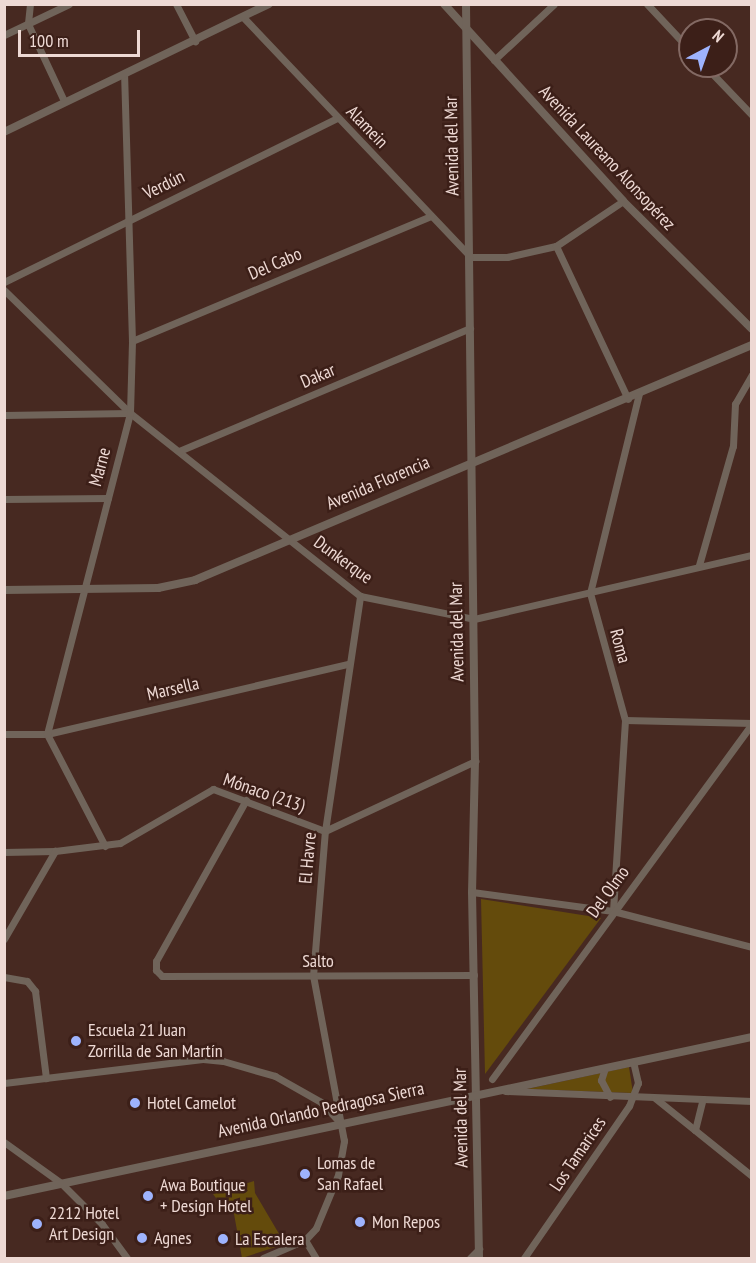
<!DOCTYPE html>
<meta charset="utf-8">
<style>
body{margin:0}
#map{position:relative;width:756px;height:1263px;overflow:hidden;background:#472921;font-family:"PT Sans Narrow",sans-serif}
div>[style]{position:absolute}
.green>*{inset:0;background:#644b0c}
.minor>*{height:7px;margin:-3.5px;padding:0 3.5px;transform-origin:3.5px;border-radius:3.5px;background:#70645a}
.tertiary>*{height:8px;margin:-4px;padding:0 4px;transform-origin:4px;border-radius:4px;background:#70645a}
.dots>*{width:16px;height:16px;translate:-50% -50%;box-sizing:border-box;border:3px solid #3c1f18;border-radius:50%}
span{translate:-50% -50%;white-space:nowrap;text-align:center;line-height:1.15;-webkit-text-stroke:5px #3c1f18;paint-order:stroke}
.street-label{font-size:18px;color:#eed9d4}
.poi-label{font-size:18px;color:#eed9d4}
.left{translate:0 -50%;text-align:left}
.frame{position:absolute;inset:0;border:6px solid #eed9d4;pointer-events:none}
.north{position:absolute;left:678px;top:18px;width:60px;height:60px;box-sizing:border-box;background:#3c1f18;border:2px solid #836963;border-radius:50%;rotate:41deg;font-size:16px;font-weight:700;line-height:24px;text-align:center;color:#eed9d4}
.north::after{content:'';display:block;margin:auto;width:21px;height:27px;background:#9eb3fd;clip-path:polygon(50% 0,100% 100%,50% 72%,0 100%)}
.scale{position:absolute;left:18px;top:30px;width:122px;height:27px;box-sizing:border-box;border:3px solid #eed9d4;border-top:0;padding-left:8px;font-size:18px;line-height:21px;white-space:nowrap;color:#eed9d4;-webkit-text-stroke:4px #3c1f18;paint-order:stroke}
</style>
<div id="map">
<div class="green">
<div style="clip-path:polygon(481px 899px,601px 918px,485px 1074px)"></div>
<div style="clip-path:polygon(629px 1067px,633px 1093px,527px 1089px)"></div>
<div style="clip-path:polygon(254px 1181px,255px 1193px,285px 1244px,242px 1258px,234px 1214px,224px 1209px,213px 1194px)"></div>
</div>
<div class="minor">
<div style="left:30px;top:4px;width:20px;rotate:96deg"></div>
<div style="left:28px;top:24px;width:85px;rotate:64.9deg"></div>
<div style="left:176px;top:4px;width:42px;rotate:62.8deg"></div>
<div style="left:647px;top:4px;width:63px;rotate:46.9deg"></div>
<div style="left:243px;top:17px;width:331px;rotate:46.5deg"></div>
<div style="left:471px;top:257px;width:36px"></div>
<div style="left:507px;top:257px;width:50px;rotate:-12.7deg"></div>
<div style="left:556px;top:246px;width:81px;rotate:-33.9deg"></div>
<div style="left:4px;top:35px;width:72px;rotate:-25.5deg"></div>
<div style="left:494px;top:60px;width:82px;rotate:-43deg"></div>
<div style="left:705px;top:66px;width:68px;rotate:46.2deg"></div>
<div style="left:556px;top:246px;width:169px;rotate:64.8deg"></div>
<div style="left:4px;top:282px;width:371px;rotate:-26.2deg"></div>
<div style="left:4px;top:290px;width:176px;rotate:44.3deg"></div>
<div style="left:130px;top:413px;width:294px;rotate:38.5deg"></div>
<div style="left:360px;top:596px;width:116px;rotate:11.4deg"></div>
<div style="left:474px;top:619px;width:285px;rotate:-13deg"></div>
<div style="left:132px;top:341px;width:324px;rotate:-22.7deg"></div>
<div style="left:4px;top:415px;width:126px;rotate:-0.9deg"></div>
<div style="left:179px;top:451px;width:316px;rotate:-22.9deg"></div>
<div style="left:4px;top:499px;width:104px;rotate:-0.6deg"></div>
<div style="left:699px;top:565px;width:124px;rotate:-74.1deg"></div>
<div style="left:733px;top:446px;width:42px;rotate:-87.3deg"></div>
<div style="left:735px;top:404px;width:34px;rotate:-60deg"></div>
<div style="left:625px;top:720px;width:127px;rotate:1.4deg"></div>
<div style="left:4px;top:734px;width:43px"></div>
<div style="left:47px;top:734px;width:309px;rotate:-13.1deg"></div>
<div style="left:246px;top:800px;width:184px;rotate:119.2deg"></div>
<div style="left:156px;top:961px;width:9px;rotate:90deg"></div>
<div style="left:156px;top:970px;width:8px;rotate:45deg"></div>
<div style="left:162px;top:976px;width:312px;rotate:-0.2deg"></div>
<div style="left:105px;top:846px;width:126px;rotate:-117.4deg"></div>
<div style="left:47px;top:734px;width:332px;rotate:-75.5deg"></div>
<div style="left:130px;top:413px;width:72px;rotate:-88.4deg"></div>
<div style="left:132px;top:341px;width:267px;rotate:-91.7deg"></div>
<div style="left:4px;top:852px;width:51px;rotate:-1.1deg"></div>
<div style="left:55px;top:851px;width:65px;rotate:-7deg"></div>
<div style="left:120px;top:843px;width:108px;rotate:-30.1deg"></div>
<div style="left:213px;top:789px;width:120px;rotate:20.6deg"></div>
<div style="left:325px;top:831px;width:166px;rotate:-25deg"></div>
<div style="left:472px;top:892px;width:142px;rotate:7.7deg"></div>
<div style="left:613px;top:911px;width:144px;rotate:14.5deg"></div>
<div style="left:613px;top:911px;width:191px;rotate:-86.4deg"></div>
<div style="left:625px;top:720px;width:132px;rotate:-105.4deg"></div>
<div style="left:590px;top:593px;width:205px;rotate:-76.2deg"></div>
<div style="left:4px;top:939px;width:102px;rotate:-59.9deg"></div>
<div style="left:4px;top:977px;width:23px;rotate:10deg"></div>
<div style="left:27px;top:981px;width:13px;rotate:51deg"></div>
<div style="left:35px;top:991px;width:88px;rotate:82.8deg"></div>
<div style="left:605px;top:1068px;width:13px;rotate:108deg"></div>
<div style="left:601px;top:1080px;width:19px;rotate:62deg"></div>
<div style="left:492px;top:1079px;width:440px;rotate:-53.8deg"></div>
<div style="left:4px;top:1083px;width:200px;rotate:-6.9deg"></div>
<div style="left:203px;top:1059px;width:20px;rotate:6deg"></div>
<div style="left:223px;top:1061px;width:54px;rotate:16.1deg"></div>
<div style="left:275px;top:1076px;width:53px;rotate:29.5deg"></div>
<div style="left:321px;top:1102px;width:25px;rotate:47deg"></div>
<div style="left:505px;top:1091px;width:247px;rotate:2.3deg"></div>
<div style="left:655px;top:1098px;width:124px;rotate:38.8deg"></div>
<div style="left:695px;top:1130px;width:32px;rotate:-76deg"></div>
<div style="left:4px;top:1142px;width:70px;rotate:35.7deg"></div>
<div style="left:61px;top:1183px;width:58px;rotate:45deg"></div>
<div style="left:102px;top:1224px;width:42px;rotate:53.7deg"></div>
<div style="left:305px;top:1240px;width:21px;rotate:59deg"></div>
<div style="left:263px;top:1258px;width:46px;rotate:-23.2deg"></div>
<div style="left:305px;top:1240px;width:16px;rotate:-47deg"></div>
<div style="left:316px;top:1228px;width:57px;rotate:-67.5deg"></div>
<div style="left:338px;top:1175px;width:35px;rotate:-80deg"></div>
<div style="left:344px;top:1141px;width:168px;rotate:-100.6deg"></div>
<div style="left:313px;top:976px;width:145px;rotate:-85.3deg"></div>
<div style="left:325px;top:831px;width:238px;rotate:-81.5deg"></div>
<div style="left:470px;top:1258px;width:13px;rotate:-45deg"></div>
<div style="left:524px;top:1258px;width:185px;rotate:-55.4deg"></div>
<div style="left:629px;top:1106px;width:25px;rotate:-69deg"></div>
<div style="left:638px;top:1083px;width:22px;rotate:-103deg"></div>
</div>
<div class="tertiary">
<div style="left:444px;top:4px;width:266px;rotate:47.7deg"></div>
<div style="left:623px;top:201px;width:182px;rotate:44.8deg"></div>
<div style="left:466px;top:4px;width:757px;rotate:89.32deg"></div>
<div style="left:475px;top:761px;width:131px;rotate:91.3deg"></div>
<div style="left:472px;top:892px;width:366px;rotate:88.9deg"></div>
<div style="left:4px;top:132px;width:294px;rotate:-25.8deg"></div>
<div style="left:4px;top:590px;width:154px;rotate:-0.7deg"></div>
<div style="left:158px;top:588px;width:38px;rotate:-12deg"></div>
<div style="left:195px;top:580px;width:605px;rotate:-22.88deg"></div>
<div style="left:4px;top:1196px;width:765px;rotate:-12deg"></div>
</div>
<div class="dots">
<div style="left:76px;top:1041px;background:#9eb3fd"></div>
<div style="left:135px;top:1103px;background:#9eb3fd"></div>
<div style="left:305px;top:1174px;background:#9eb3fd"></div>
<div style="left:148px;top:1196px;background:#9eb3fd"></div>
<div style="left:360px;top:1222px;background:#9eb3fd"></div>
<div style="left:37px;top:1224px;background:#9eb3fd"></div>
<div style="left:142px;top:1238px;background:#9eb3fd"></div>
<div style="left:223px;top:1239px;background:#9eb3fd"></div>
</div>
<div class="street-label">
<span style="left:367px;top:127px;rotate:46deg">Alamein</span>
<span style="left:452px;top:146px;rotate:-91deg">Avenida del Mar</span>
<span style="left:607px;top:158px;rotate:47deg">Avenida Laureano Alonsopérez</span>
<span style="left:164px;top:185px;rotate:-26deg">Verdún</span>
<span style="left:275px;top:264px;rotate:-23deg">Del Cabo</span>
<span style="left:318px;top:376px;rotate:-23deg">Dakar</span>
<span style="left:100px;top:467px;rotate:-75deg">Marne</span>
<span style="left:378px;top:483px;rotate:-23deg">Avenida Florencia</span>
<span style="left:343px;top:560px;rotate:36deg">Dunkerque</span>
<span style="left:457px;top:632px;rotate:-91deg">Avenida del Mar</span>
<span style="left:620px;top:646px;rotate:75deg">Roma</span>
<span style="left:173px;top:689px;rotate:-13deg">Marsella</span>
<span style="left:264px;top:793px;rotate:19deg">Mónaco (213)</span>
<span style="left:308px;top:858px;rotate:-85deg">El Havre</span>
<span style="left:608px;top:892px;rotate:-54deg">Del Olmo</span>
<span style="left:318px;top:961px">Salto</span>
<span style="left:321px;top:1110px;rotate:-12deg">Avenida Orlando Pedragosa Sierra</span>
<span style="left:461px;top:1118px;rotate:-91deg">Avenida del Mar</span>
<span style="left:578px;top:1154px;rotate:-56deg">Los Tamarices</span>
</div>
<div class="poi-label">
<span class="left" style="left:88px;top:1041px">Escuela 21 Juan<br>Zorrilla de San Martín</span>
<span class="left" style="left:147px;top:1103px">Hotel Camelot</span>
<span class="left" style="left:317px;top:1174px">Lomas de<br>San Rafael</span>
<span class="left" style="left:160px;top:1196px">Awa Boutique<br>+ Design Hotel</span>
<span class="left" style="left:49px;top:1224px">2212 Hotel<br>Art Design</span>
<span class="left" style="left:372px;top:1222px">Mon Repos</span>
<span class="left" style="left:154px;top:1238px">Agnes</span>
<span class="left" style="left:235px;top:1239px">La Escalera</span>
</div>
<div class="frame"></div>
<div class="north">N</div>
<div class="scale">100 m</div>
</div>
